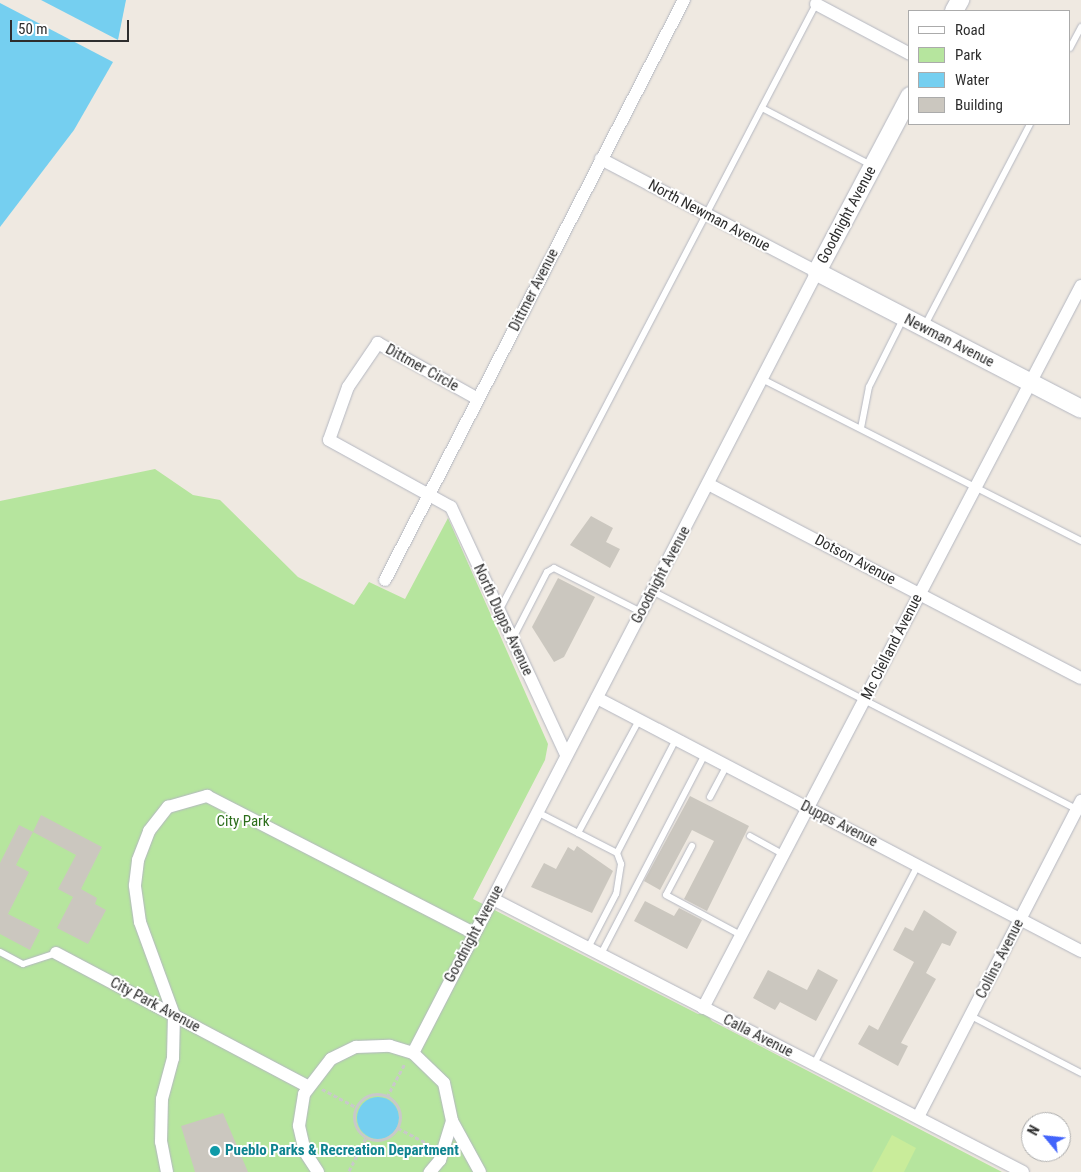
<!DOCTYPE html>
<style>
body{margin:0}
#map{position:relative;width:1081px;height:1172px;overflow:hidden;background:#efe9e1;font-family:"Roboto Condensed",sans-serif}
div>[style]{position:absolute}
.green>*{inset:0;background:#b6e59e}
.pitch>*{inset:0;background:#c9ec9a}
.water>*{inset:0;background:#75cff0}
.round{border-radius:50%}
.building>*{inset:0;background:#cbc7bf}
.path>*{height:3px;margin-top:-1.5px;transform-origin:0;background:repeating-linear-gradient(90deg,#c9c9c9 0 4px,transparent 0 6.5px)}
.path>.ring{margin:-1.5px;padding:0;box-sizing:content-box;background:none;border:3px solid #c9c9c9;border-radius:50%}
.roads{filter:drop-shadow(0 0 1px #b4b7c1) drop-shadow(0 0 1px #b4b7c1)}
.lane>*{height:6px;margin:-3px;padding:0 3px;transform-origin:3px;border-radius:3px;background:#fff}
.street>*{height:12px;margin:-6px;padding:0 6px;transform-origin:6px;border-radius:6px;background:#fff}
.secondary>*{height:18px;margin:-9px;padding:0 9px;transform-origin:9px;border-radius:9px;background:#fff}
.dots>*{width:14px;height:14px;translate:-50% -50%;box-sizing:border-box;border:2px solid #fff;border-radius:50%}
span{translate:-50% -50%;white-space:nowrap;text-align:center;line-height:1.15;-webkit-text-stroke:4px #fff;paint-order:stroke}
.street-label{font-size:15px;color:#2e2e2e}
.park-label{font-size:15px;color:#2c6e1b}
.culture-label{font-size:15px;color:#0d838f;font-weight:700}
.left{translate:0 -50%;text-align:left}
.legend{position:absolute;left:908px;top:10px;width:162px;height:115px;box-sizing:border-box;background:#fff;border:1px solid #ababab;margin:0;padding:6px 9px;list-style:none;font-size:15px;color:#2e2e2e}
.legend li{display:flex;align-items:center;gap:10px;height:25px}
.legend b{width:25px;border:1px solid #ababab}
.north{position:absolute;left:1021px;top:1112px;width:50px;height:50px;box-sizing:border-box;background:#fff;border:1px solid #ababab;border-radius:50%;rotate:298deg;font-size:14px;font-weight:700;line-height:20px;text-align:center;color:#2e2e2e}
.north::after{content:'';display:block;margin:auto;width:18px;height:22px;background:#4264fb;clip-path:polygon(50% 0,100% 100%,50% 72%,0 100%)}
.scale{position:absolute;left:10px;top:20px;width:119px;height:22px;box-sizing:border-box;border:2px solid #2e2e2e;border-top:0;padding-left:6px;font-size:15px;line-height:18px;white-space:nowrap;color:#2e2e2e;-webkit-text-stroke:4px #fff;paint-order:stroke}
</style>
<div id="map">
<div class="green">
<div style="clip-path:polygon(evenodd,155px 469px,193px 495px,220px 500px,298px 577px,354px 605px,369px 582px,405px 599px,448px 518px,548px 744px,545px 760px,473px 899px,698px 1014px,706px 1013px,712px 1021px,1002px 1172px,0 1172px,0 501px,155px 469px,374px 1098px,387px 1100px,398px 1115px,358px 1124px,359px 1110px,374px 1098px)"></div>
</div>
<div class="pitch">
<div style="clip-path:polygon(892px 1135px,916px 1148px,904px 1172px,872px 1172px)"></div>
</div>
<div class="water">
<div style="clip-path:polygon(41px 0,126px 0,118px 40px)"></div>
<div style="clip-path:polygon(0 3px,113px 62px,74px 130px,0 227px)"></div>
<div class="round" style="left:357px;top:1097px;width:42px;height:42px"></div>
</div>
<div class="building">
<div style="clip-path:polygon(591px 516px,613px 528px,606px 542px,620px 549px,610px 568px,570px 545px)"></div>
<div style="clip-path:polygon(558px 578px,595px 597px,564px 657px,554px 662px,532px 627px)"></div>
<div style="clip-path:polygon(690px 796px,749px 826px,707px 911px,684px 899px,714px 841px,692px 830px,660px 890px,644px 881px)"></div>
<div style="clip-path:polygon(41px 815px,102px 847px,81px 889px,97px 898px,95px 904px,106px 910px,88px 944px,57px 928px,73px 897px,58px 889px,76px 855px,33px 832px)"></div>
<div style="clip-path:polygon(19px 825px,33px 832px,16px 865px,29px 872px,8px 914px,40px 930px,30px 950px,0 934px,0 863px)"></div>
<div style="clip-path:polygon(577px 846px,613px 871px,592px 913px,531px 887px,544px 863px,556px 869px,568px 847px,574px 851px)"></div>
<div style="clip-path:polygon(645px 901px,674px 916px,679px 908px,702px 920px,687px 949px,634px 921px)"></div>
<div style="clip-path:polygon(924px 910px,957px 932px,950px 946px,942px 943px,926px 973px,936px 979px,901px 1043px,908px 1046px,898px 1066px,858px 1044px,869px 1025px,878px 1030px,914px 962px,893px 950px,905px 927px,913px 931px)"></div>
<div style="clip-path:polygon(818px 969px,838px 980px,816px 1021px,780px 1002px,775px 1010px,753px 998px,768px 970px,807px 990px)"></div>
<div style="clip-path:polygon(223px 1113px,248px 1172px,195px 1172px,181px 1126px)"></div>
</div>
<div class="path">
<div style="left:322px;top:1089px;width:38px;rotate:28deg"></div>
<div class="ring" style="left:354px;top:1094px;width:43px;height:43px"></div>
<div style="left:387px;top:1097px;width:38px;rotate:-62deg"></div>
<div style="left:398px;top:1128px;width:36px;rotate:28deg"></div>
<div style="left:349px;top:1171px;width:37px;rotate:-63deg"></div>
</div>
<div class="roads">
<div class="lane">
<div style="left:1070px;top:48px;width:24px;rotate:-62deg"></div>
<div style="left:762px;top:108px;width:123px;rotate:27.6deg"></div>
<div style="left:924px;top:327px;width:229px;rotate:-62.4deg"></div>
<div style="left:762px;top:379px;width:358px;rotate:26.9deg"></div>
<div style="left:861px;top:428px;width:42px;rotate:-79deg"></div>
<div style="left:869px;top:387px;width:76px;rotate:-63.4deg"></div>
<div style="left:652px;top:591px;width:477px;rotate:27.2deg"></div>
<div style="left:500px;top:609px;width:685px;rotate:-62.42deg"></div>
<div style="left:513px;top:638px;width:74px;rotate:-62.7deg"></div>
<div style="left:547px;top:572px;width:8px;rotate:-30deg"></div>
<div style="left:554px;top:568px;width:97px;rotate:26.8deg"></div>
<div style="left:710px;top:797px;width:36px;rotate:-62deg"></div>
<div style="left:537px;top:812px;width:90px;rotate:27.1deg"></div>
<div style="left:617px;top:853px;width:12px;rotate:70deg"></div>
<div style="left:621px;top:864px;width:30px;rotate:99deg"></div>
<div style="left:616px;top:894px;width:61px;rotate:117.4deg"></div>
<div style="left:578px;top:833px;width:128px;rotate:-61.6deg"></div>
<div style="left:750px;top:836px;width:39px;rotate:29deg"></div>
<div style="left:692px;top:846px;width:55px;rotate:118deg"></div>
<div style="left:666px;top:895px;width:85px;rotate:28.1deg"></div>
<div style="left:617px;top:853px;width:128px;rotate:-62.6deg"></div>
<div style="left:0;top:952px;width:26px;rotate:28deg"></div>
<div style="left:23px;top:964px;width:35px;rotate:-18deg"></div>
<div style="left:601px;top:954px;width:225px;rotate:-62.5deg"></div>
<div style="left:971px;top:1016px;width:124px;rotate:27.4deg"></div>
<div style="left:814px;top:1064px;width:225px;rotate:-62.4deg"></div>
</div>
<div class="street">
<div style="left:816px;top:4px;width:106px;rotate:28deg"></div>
<div style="left:478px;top:399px;width:115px;rotate:-150.8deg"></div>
<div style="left:378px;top:343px;width:53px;rotate:124.3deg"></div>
<div style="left:348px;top:387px;width:56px;rotate:109.7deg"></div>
<div style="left:329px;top:440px;width:139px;rotate:28.8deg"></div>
<div style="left:451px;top:507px;width:273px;rotate:65.1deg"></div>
<div style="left:708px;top:484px;width:420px;rotate:27.5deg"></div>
<div style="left:385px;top:580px;width:653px;rotate:-62.73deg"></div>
<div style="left:597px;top:698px;width:546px;rotate:27.6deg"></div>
<div style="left:493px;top:899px;width:596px;rotate:27.25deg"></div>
<div style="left:56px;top:953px;width:286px;rotate:27.9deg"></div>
<div style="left:703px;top:1008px;width:815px;rotate:-62.37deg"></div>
<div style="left:413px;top:1053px;width:879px;rotate:-62.65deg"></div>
<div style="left:817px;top:272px;width:244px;rotate:-152.4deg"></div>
<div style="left:918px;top:1117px;width:356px;rotate:-62.7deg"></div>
<div style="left:452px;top:1121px;width:58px;rotate:61.2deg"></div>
<div style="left:167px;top:1172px;width:31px;rotate:-101deg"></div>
<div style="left:161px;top:1142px;width:43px;rotate:-88.7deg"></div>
<div style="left:162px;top:1099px;width:42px;rotate:-75deg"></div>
<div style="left:173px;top:1058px;width:43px;rotate:-88.7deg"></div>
<div style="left:174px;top:1015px;width:99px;rotate:-110.1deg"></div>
<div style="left:140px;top:922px;width:37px;rotate:-98deg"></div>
<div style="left:135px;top:885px;width:25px;rotate:-83deg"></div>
<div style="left:138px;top:860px;width:31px;rotate:-69deg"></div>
<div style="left:149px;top:831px;width:31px;rotate:-52deg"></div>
<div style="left:168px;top:807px;width:41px;rotate:-15.8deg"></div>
<div style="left:207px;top:796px;width:300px;rotate:27.2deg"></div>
<div style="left:318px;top:1172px;width:24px;rotate:-123deg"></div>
<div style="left:305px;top:1152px;width:27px;rotate:-103deg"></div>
<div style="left:299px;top:1126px;width:32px;rotate:-81deg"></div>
<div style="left:304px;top:1094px;width:44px;rotate:-52.4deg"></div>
<div style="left:331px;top:1059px;width:28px;rotate:-26deg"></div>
<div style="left:356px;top:1047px;width:34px;rotate:-2deg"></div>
<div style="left:390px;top:1046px;width:24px;rotate:17deg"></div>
<div style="left:413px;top:1053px;width:43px;rotate:44.1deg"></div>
<div style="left:444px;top:1083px;width:39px;rotate:78deg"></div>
<div style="left:452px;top:1121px;width:41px;rotate:107.1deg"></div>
<div style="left:440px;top:1160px;width:16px;rotate:130deg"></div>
</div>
<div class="secondary">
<div style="left:954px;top:11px;width:13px;rotate:-61deg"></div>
<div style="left:910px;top:96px;width:199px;rotate:117.9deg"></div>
<div style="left:817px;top:272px;width:297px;rotate:27.4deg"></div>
</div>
</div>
<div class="dots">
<div style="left:215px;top:1151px;background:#0f9aa8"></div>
</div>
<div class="street-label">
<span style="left:847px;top:215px;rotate:-62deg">Goodnight Avenue</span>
<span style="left:709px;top:216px;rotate:28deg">North Newman Avenue</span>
<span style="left:534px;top:290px;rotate:-63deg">Dittmer Avenue</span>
<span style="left:949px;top:341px;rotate:27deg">Newman Avenue</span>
<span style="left:422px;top:368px;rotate:29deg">Dittmer Circle</span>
<span style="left:855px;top:560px;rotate:28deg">Dotson Avenue</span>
<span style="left:661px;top:575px;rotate:-62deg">Goodnight Avenue</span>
<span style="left:503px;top:620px;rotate:65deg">North Dupps Avenue</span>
<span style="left:892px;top:647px;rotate:-63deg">Mc Clelland Avenue</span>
<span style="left:839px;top:824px;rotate:27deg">Dupps Avenue</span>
<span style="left:474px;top:934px;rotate:-62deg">Goodnight Avenue</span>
<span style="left:1000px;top:959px;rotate:-63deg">Collins Avenue</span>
<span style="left:155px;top:1005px;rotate:28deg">City Park Avenue</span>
<span style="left:758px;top:1036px;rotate:27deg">Calla Avenue</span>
</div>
<div class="park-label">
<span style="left:243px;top:822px">City Park</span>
</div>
<div class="culture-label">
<span class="left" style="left:225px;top:1151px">Pueblo Parks &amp; Recreation Department</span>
</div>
<ul class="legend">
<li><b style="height:6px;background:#fff"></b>Road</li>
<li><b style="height:14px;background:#b6e59e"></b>Park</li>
<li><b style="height:14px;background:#75cff0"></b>Water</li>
<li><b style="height:14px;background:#cbc7bf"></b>Building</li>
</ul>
<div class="north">N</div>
<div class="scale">50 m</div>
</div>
